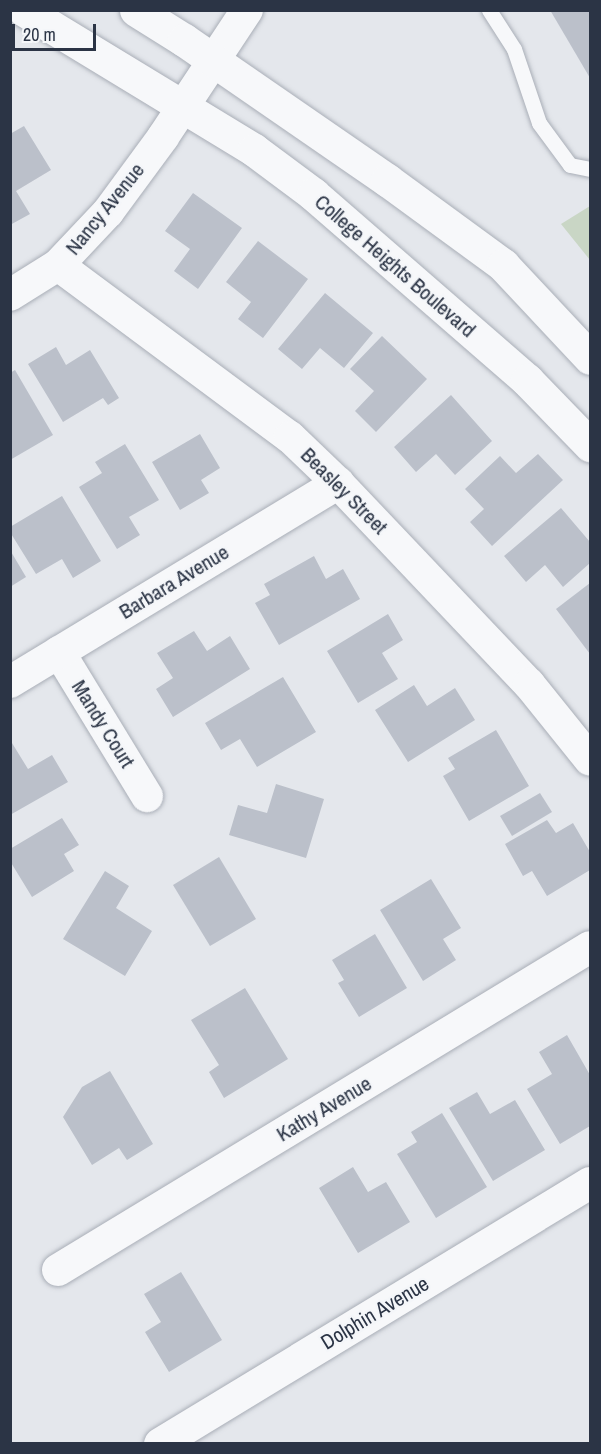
<!DOCTYPE html>
<style>
body{margin:0}
#map{position:relative;width:601px;height:1454px;overflow:hidden;background:#e4e7ec;font-family:"Archivo Narrow",sans-serif}
div>[style]{position:absolute}
.green>*{inset:0;background:#c9d6c5}
.building>*{inset:0;background:#bbc0ca}
.roads{filter:drop-shadow(0 0 2px #a9aeb7) drop-shadow(0 0 2px #a9aeb7)}
.service>*{height:15px;margin:-7.5px;padding:0 7.5px;transform-origin:7.5px;border-radius:7.5px;background:#f7f8fa}
.minor>*{height:32px;margin:-16px;padding:0 16px;transform-origin:16px;border-radius:16px;background:#f7f8fa}
.tertiary>*{height:33px;margin:-16.5px;padding:0 16.5px;transform-origin:16.5px;border-radius:16.5px;background:#f7f8fa}
span{translate:-50% -50%;white-space:nowrap;text-align:center;line-height:1.15;-webkit-text-stroke:4.5px #f4f6f9;paint-order:stroke}
.street-label{font-size:21px;color:#2b3445}
.frame{position:absolute;inset:0;border:12px solid #2b3445;pointer-events:none}
.scale{position:absolute;left:12px;top:24px;width:84px;height:27px;box-sizing:border-box;border:3px solid #2b3445;border-top:0;padding-left:8px;font-size:18px;line-height:21px;white-space:nowrap;color:#2b3445;-webkit-text-stroke:4px #f4f6f9;paint-order:stroke}
</style>
<div id="map">
<div class="green">
<div style="clip-path:polygon(590px 206px,590px 260px,561px 224px)"></div>
</div>
<div class="building">
<div style="clip-path:polygon(550px 10px,590px 10px,590px 78px)"></div>
<div style="clip-path:polygon(24px 126px,51px 170px,16px 191px,30px 214px,10px 225px,10px 134px)"></div>
<div style="clip-path:polygon(193px 193px,242px 228px,198px 289px,174px 271px,190px 249px,165px 231px)"></div>
<div style="clip-path:polygon(258px 241px,308px 279px,263px 338px,238px 319px,251px 302px,226px 282px)"></div>
<div style="clip-path:polygon(325px 293px,373px 333px,344px 368px,320px 348px,302px 369px,278px 349px)"></div>
<div style="clip-path:polygon(382px 336px,427px 379px,376px 432px,355px 411px,374px 391px,350px 369px)"></div>
<div style="clip-path:polygon(56px 347px,66px 365px,90px 350px,119px 398px,108px 405px,103px 398px,63px 422px,28px 364px)"></div>
<div style="clip-path:polygon(15px 370px,53px 435px,10px 460px,10px 373px)"></div>
<div style="clip-path:polygon(451px 395px,492px 441px,455px 475px,436px 454px,416px 472px,394px 447px)"></div>
<div style="clip-path:polygon(200px 434px,220px 468px,201px 480px,209px 493px,180px 510px,152px 462px)"></div>
<div style="clip-path:polygon(125px 444px,159px 500px,129px 517px,140px 535px,117px 549px,79px 487px,102px 473px,95px 462px)"></div>
<div style="clip-path:polygon(538px 454px,563px 480px,492px 546px,470px 522px,484px 509px,465px 489px,500px 456px,516px 473px)"></div>
<div style="clip-path:polygon(62px 496px,101px 561px,73px 578px,62px 559px,36px 574px,10px 532px,10px 527px)"></div>
<div style="clip-path:polygon(561px 508px,590px 542px,590px 563px,563px 587px,545px 565px,526px 582px,504px 556px)"></div>
<div style="clip-path:polygon(10px 550px,26px 577px,10px 587px)"></div>
<div style="clip-path:polygon(314px 556px,326px 579px,343px 569px,360px 599px,279px 645px,255px 603px,270px 595px,264px 584px)"></div>
<div style="clip-path:polygon(590px 583px,590px 654px,556px 609px)"></div>
<div style="clip-path:polygon(388px 614px,403px 640px,382px 653px,398px 679px,358px 703px,327px 651px)"></div>
<div style="clip-path:polygon(194px 631px,207px 651px,230px 636px,250px 669px,173px 717px,156px 689px,173px 678px,157px 653px)"></div>
<div style="clip-path:polygon(283px 677px,316px 732px,257px 767px,240px 739px,221px 750px,205px 723px)"></div>
<div style="clip-path:polygon(414px 685px,427px 706px,455px 688px,475px 720px,408px 762px,375px 710px)"></div>
<div style="clip-path:polygon(496px 730px,529px 786px,469px 821px,443px 776px,455px 769px,448px 758px)"></div>
<div style="clip-path:polygon(12px 743px,28px 769px,52px 755px,68px 782px,10px 815px)"></div>
<div style="clip-path:polygon(276px 784px,324px 799px,306px 858px,229px 835px,238px 805px,267px 813px)"></div>
<div style="clip-path:polygon(540px 793px,552px 812px,512px 836px,500px 816px)"></div>
<div style="clip-path:polygon(62px 818px,79px 845px,64px 854px,74px 871px,32px 897px,10px 861px,10px 849px)"></div>
<div style="clip-path:polygon(547px 820px,556px 833px,573px 823px,590px 852px,590px 870px,547px 896px,532px 871px,523px 876px,505px 844px)"></div>
<div style="clip-path:polygon(219px 857px,256px 919px,210px 946px,173px 885px)"></div>
<div style="clip-path:polygon(105px 871px,129px 886px,116px 908px,152px 931px,125px 976px,63px 939px)"></div>
<div style="clip-path:polygon(431px 879px,461px 928px,443px 939px,456px 960px,423px 981px,380px 910px)"></div>
<div style="clip-path:polygon(375px 934px,407px 988px,359px 1017px,338px 983px,344px 980px,332px 960px)"></div>
<div style="clip-path:polygon(245px 988px,288px 1059px,224px 1098px,209px 1072px,219px 1065px,191px 1020px)"></div>
<div style="clip-path:polygon(567px 1035px,590px 1075px,590px 1126px,560px 1144px,527px 1089px,552px 1074px,539px 1052px)"></div>
<div style="clip-path:polygon(110px 1071px,153px 1144px,127px 1160px,119px 1148px,92px 1165px,63px 1117px,82px 1087px)"></div>
<div style="clip-path:polygon(477px 1092px,490px 1114px,515px 1100px,545px 1150px,493px 1181px,449px 1108px)"></div>
<div style="clip-path:polygon(442px 1113px,487px 1187px,436px 1218px,397px 1154px,417px 1142px,411px 1132px)"></div>
<div style="clip-path:polygon(353px 1167px,368px 1192px,386px 1182px,410px 1222px,358px 1253px,319px 1188px)"></div>
<div style="clip-path:polygon(181px 1272px,222px 1340px,169px 1372px,145px 1332px,161px 1322px,144px 1294px)"></div>
</div>
<div class="roads">
<div class="service">
<div style="left:489px;top:10px;width:46px;rotate:57.3deg"></div>
<div style="left:514px;top:49px;width:78px;rotate:71.3deg"></div>
<div style="left:539px;top:123px;width:52px;rotate:53.6deg"></div>
<div style="left:570px;top:165px;width:20px;rotate:11deg"></div>
</div>
<div class="minor">
<div style="left:58px;top:265px;width:289px;rotate:36.6deg"></div>
<div style="left:290px;top:437px;width:66px;rotate:43.8deg"></div>
<div style="left:338px;top:483px;width:277px;rotate:46.5deg"></div>
<div style="left:529px;top:684px;width:97px;rotate:51.2deg"></div>
<div style="left:10px;top:295px;width:57px;rotate:-32deg"></div>
<div style="left:58px;top:265px;width:73px;rotate:-46.7deg"></div>
<div style="left:108px;top:212px;width:93px;rotate:-53.7deg"></div>
<div style="left:163px;top:137px;width:152px;rotate:-56.5deg"></div>
<div style="left:59px;top:652px;width:169px;rotate:58.6deg"></div>
<div style="left:10px;top:682px;width:384px;rotate:-31.2deg"></div>
<div style="left:58px;top:1270px;width:622px;rotate:-31.26deg"></div>
<div style="left:160px;top:1444px;width:503px;rotate:-31.26deg"></div>
</div>
<div class="tertiary">
<div style="left:24px;top:10px;width:269px;rotate:31.3deg"></div>
<div style="left:254px;top:150px;width:74px;rotate:36.7deg"></div>
<div style="left:313px;top:194px;width:284px;rotate:41deg"></div>
<div style="left:527px;top:380px;width:91px;rotate:45.9deg"></div>
<div style="left:136px;top:10px;width:57px;rotate:32deg"></div>
<div style="left:184px;top:40px;width:247px;rotate:34.6deg"></div>
<div style="left:387px;top:180px;width:144px;rotate:36.2deg"></div>
<div style="left:503px;top:265px;width:127px;rotate:46.9deg"></div>
</div>
</div>
<div class="street-label">
<span style="left:105px;top:209px;rotate:-51deg">Nancy Avenue</span>
<span style="left:395px;top:266px;rotate:41deg">College Heights Boulevard</span>
<span style="left:344px;top:491px;rotate:45deg">Beasley Street</span>
<span style="left:174px;top:582px;rotate:-31deg">Barbara Avenue</span>
<span style="left:103px;top:724px;rotate:58deg">Mandy Court</span>
<span style="left:324px;top:1109px;rotate:-31deg">Kathy Avenue</span>
<span style="left:375px;top:1313px;rotate:-31deg">Dolphin Avenue</span>
</div>
<div class="frame"></div>
<div class="scale">20 m</div>
</div>
